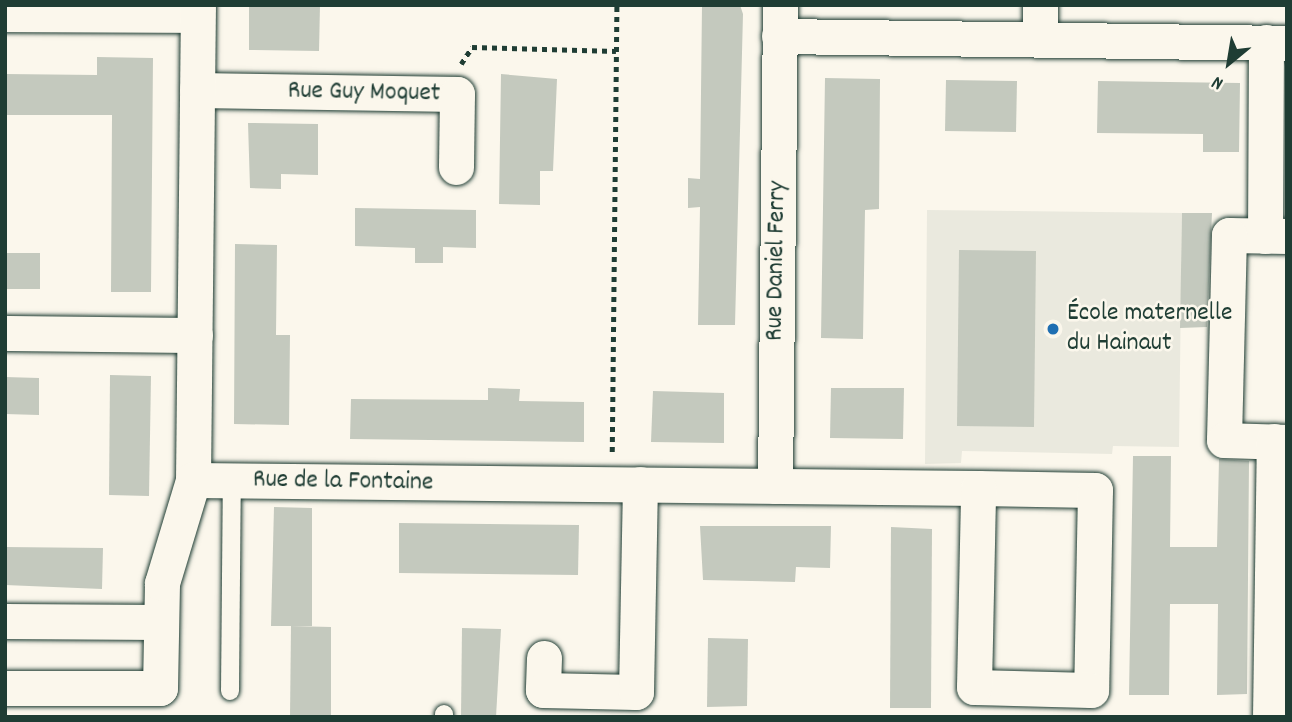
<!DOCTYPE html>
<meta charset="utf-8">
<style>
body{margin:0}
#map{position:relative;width:1292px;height:722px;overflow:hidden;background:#fbf7ec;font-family:Dekko,sans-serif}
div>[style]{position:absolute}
.built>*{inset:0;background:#eae9de}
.building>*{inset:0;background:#c4c9be}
.path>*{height:4.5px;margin-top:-2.25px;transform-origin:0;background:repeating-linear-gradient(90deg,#1f3d34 0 5px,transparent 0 10px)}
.roads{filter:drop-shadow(0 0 2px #1f3d34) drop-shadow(0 0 2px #1f3d34)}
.lane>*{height:18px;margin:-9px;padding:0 9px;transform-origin:9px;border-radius:9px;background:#fbf7ec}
.street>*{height:35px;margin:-17.5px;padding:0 17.5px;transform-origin:17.5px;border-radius:17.5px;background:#fbf7ec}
.dots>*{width:19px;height:19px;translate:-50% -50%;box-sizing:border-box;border:4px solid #fbf7ec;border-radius:50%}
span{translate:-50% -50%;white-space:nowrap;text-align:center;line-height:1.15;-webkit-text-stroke:5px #fbf7ec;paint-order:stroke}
.street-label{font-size:26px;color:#1f3d34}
.poi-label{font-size:26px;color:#1f3d34}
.left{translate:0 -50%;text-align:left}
.frame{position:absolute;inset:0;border:7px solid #1f3d34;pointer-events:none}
.north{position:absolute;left:1194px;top:28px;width:70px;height:70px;-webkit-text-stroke:5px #fbf7ec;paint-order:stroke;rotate:210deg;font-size:19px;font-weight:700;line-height:28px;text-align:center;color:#1f3d34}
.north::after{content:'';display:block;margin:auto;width:24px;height:32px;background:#1f3d34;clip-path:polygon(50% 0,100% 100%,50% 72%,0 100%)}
</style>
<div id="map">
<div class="built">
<div style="clip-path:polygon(927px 210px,1182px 213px,1179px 447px,1113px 446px,1112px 454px,962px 451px,961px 463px,925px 464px)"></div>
</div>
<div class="building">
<div style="clip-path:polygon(249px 5px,320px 5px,319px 51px,249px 50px)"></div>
<div style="clip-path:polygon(702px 5px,740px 5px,743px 14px,735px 325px,698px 325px,700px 207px,688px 208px,688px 178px,700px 179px)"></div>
<div style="clip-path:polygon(97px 57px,153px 58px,151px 292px,111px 292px,112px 115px,5px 115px,5px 74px,97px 75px)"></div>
<div style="clip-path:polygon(501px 74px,557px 79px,553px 171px,540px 171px,540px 205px,499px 204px)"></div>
<div style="clip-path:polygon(825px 78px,880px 79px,879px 209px,865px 210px,863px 339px,821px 338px)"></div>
<div style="clip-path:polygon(946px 80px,1017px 81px,1016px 132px,945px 131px)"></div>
<div style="clip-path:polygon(1098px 81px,1240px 83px,1239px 152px,1203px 152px,1203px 134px,1097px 133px)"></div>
<div style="clip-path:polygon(248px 123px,318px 124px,318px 175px,281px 174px,281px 189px,250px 188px)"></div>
<div style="clip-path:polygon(355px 208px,476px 210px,476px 248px,443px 247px,443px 263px,415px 263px,415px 248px,355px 246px)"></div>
<div style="clip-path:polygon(1182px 213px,1212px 213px,1207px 327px,1180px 328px)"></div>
<div style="clip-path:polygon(235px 244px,277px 245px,276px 335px,290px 335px,289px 425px,234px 424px)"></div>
<div style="clip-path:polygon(959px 250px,1036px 251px,1034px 427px,957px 426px)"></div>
<div style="clip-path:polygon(5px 253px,40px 253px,40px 289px,5px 289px)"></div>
<div style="clip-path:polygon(110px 375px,151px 376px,149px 496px,109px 495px)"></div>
<div style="clip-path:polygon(5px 377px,39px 378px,39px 415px,5px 414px)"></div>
<div style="clip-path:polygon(488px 388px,520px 389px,519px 401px,584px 402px,584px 442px,350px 439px,351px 399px,488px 400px)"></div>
<div style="clip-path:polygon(831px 388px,904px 388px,903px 439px,830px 438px)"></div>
<div style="clip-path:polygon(653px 391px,724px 393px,724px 443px,651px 442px)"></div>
<div style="clip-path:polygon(1133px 456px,1171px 456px,1170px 547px,1217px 547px,1219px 459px,1249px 461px,1247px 694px,1217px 695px,1218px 604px,1170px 604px,1169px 695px,1129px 695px)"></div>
<div style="clip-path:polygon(274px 507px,312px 508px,312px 626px,271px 626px)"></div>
<div style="clip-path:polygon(399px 523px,579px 525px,578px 575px,399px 573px)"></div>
<div style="clip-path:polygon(700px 526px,831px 526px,830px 568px,796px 567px,795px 582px,703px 580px)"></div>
<div style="clip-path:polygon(891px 527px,932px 529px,931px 708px,890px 708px)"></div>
<div style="clip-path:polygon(5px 547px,103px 548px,102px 589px,5px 585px)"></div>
<div style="clip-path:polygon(291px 626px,331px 627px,331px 717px,290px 717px)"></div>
<div style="clip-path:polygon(462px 628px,501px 629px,496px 717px,461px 717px)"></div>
<div style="clip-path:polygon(708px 638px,748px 639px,747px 706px,707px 707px)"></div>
</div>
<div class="path">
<div style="left:461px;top:64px;width:20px;rotate:-57deg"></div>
<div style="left:472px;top:47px;width:144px;rotate:1.6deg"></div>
<div style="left:612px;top:452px;width:447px;rotate:-89.4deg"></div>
</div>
<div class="roads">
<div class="lane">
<div style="left:230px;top:691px;width:211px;rotate:-89.5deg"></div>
<div style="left:444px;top:717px;width:3px;rotate:-90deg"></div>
</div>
<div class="street">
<div style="left:5px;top:14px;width:192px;rotate:0.3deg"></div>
<div style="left:779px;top:36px;width:508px;rotate:0.79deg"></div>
<div style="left:1040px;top:40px;width:35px;rotate:-90deg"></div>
<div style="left:197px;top:90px;width:260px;rotate:0.9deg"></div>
<div style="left:457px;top:94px;width:73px;rotate:90.8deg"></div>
<div style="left:1265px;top:236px;width:194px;rotate:-89.7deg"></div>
<div style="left:1287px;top:236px;width:58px;rotate:-179deg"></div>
<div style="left:1229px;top:235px;width:205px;rotate:91.4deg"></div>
<div style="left:1224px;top:440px;width:63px;rotate:1.8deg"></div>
<div style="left:5px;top:333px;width:190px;rotate:0.6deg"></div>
<div style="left:193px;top:480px;width:475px;rotate:-89.4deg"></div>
<div style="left:775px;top:486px;width:481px;rotate:-89.4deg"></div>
<div style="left:5px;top:621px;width:154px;rotate:0.4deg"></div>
<div style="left:544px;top:658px;width:32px;rotate:92deg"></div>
<div style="left:543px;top:690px;width:93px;rotate:1.2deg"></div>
<div style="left:636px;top:692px;width:208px;rotate:-88.9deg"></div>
<div style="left:5px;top:688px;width:155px"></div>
<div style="left:160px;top:688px;width:105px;rotate:-88.9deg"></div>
<div style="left:162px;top:583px;width:108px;rotate:-73.2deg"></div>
<div style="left:193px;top:480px;width:785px;rotate:0.58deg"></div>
<div style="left:978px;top:488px;width:117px;rotate:1deg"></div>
<div style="left:1095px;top:490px;width:200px;rotate:91.1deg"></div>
<div style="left:1091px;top:690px;width:117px;rotate:-178.5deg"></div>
<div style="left:974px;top:687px;width:199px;rotate:-88.8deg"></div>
<div style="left:1270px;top:717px;width:276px;rotate:-89.2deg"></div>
</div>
</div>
<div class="dots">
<div style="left:1053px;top:329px;background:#1f6fb2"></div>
</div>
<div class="street-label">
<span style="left:364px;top:93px;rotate:1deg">Rue Guy Moquet</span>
<span style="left:777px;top:261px;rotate:-89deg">Rue Daniel Ferry</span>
<span style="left:343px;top:482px;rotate:1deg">Rue de la Fontaine</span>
</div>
<div class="poi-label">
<span class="left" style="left:1067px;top:329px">École maternelle<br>du Hainaut</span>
</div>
<div class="frame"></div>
<div class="north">N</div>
</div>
